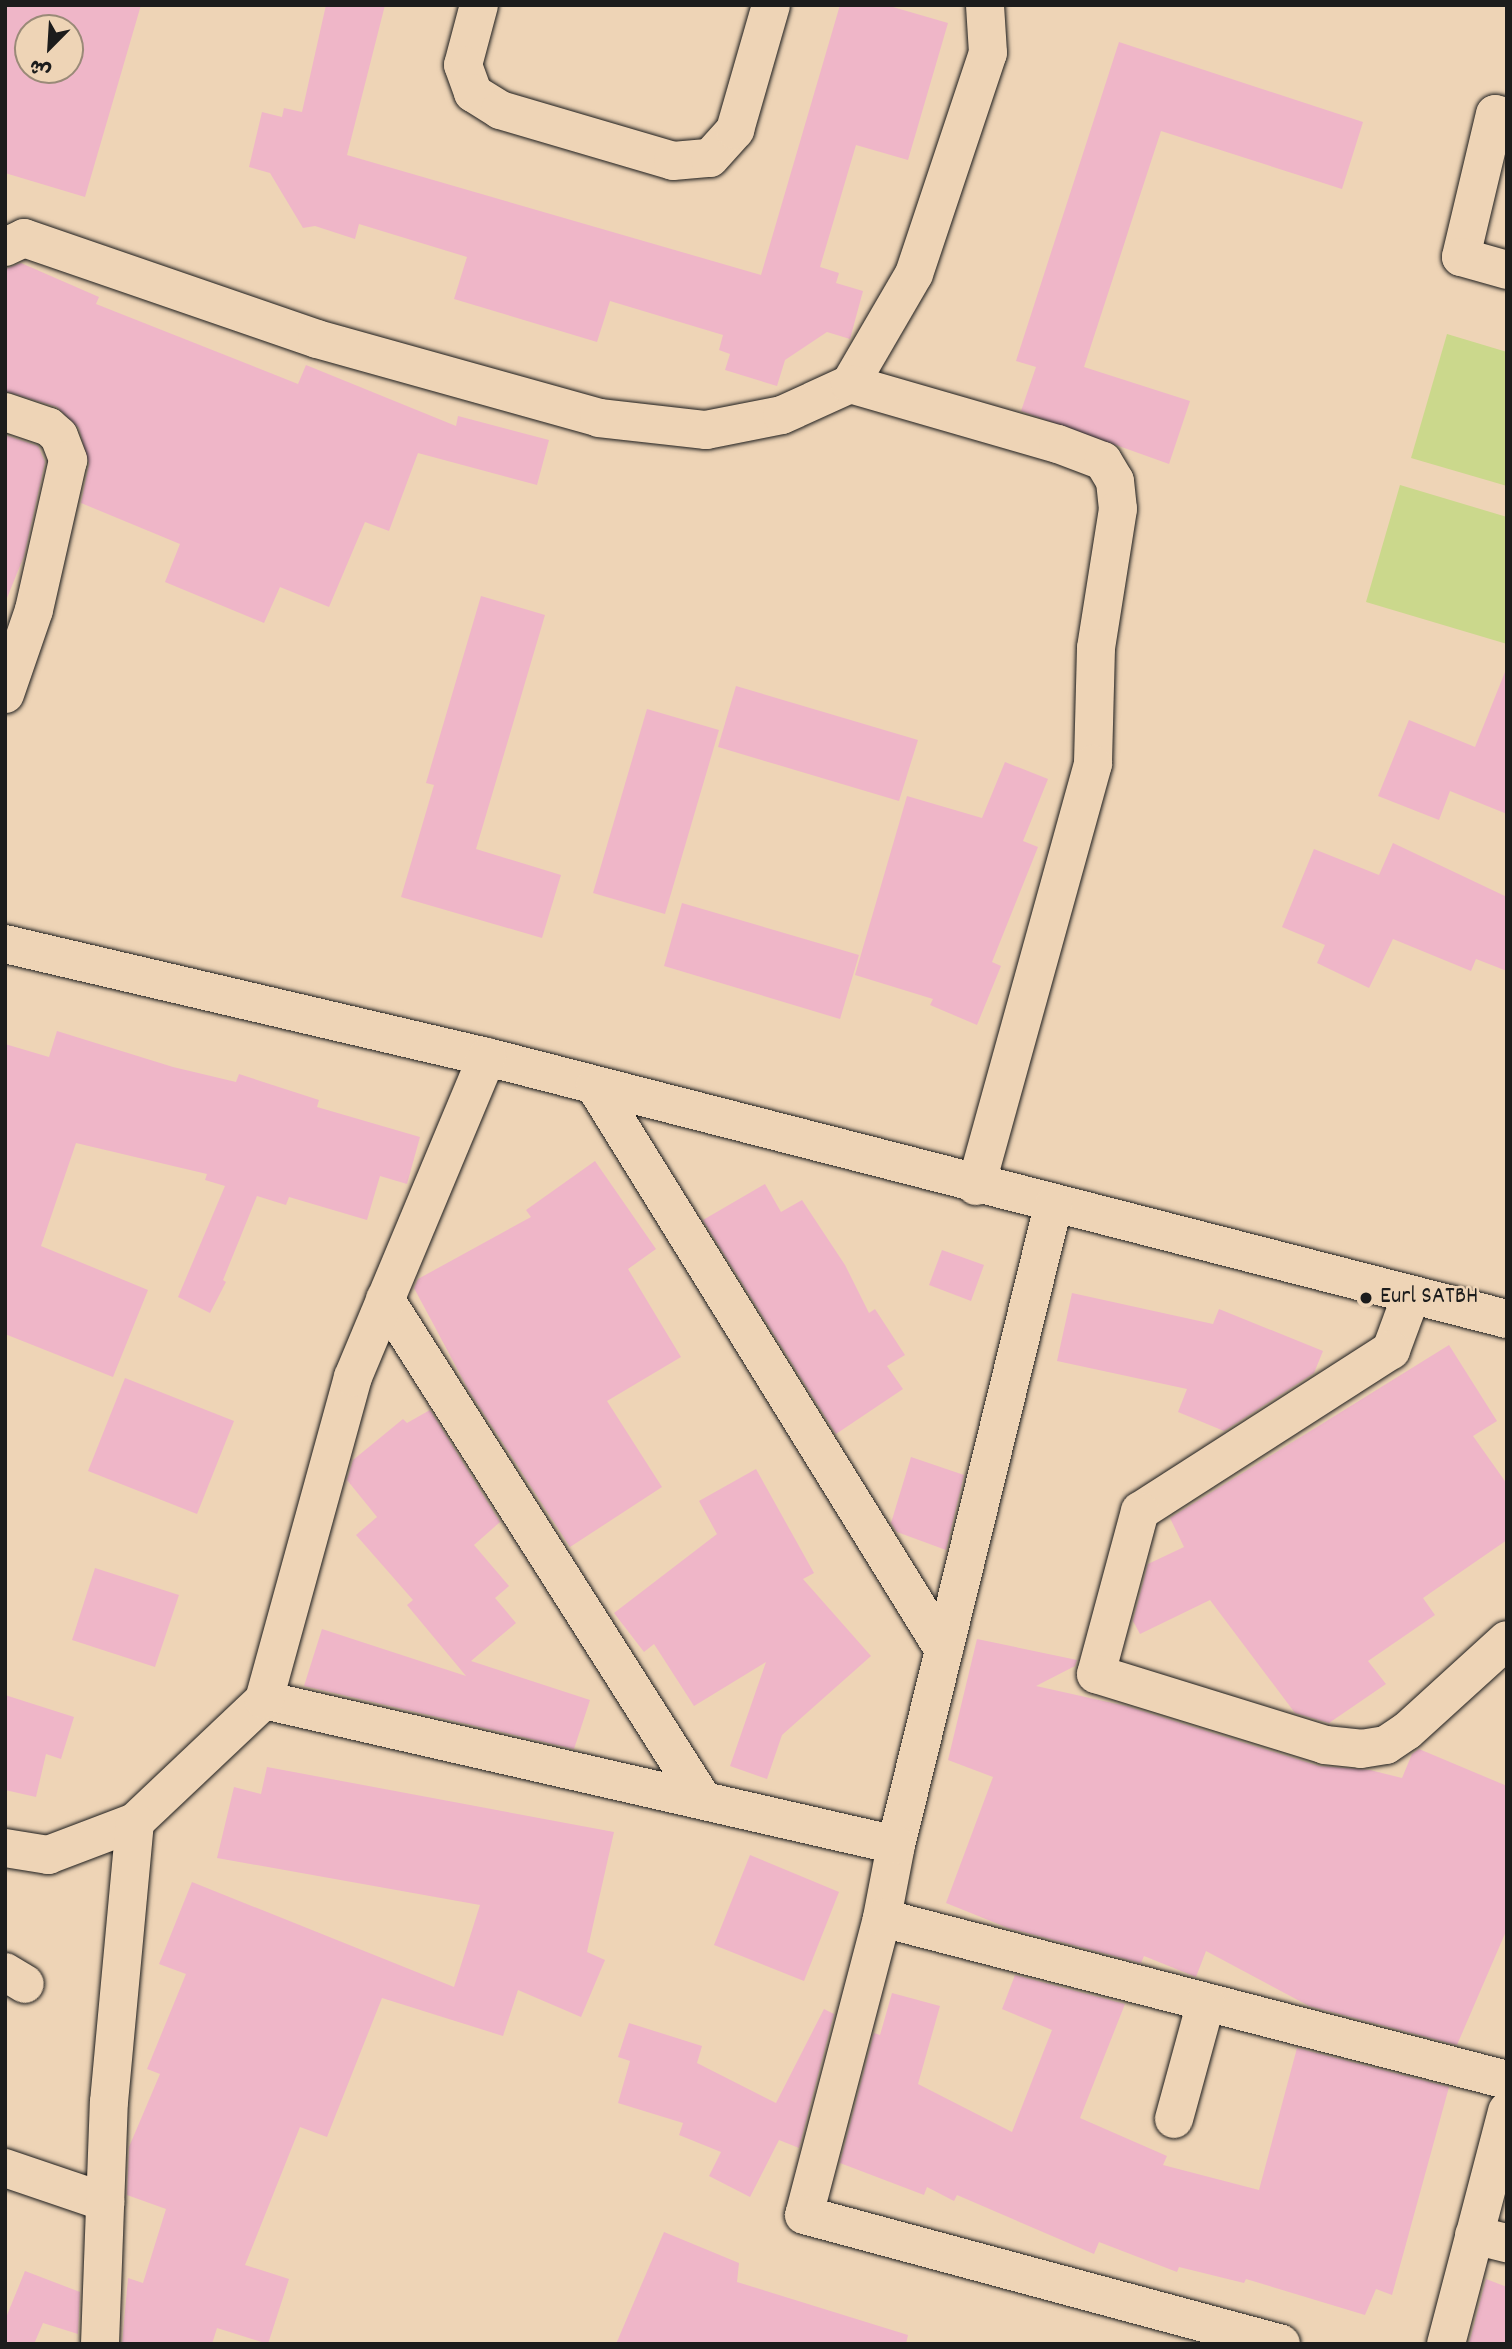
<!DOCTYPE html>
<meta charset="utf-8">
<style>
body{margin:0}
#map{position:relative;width:1512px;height:2349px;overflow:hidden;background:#eed4b6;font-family:Dekko,"Playpen Sans Arabic",sans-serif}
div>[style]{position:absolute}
.green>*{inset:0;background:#cbd88c}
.building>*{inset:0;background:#efb6c8}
.roads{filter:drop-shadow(0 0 2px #1c1c1c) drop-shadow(0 0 2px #1c1c1c)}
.minor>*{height:38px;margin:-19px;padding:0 19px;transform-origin:19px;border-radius:19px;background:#eed4b6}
.dots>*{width:19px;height:19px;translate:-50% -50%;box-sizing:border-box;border:4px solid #eed4b6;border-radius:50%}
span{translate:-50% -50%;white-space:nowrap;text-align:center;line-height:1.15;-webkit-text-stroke:5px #eed4b6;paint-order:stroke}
.poi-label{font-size:24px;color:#1c1c1c}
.left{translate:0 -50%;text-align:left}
.frame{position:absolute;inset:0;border:7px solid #1c1c1c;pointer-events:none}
.north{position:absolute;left:14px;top:14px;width:70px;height:70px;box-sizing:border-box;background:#eed4b6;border:2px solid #9a8a78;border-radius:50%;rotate:204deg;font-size:19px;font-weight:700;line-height:28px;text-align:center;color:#1c1c1c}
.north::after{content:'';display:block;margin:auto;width:24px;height:32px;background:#1c1c1c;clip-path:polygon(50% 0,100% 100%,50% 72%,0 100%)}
</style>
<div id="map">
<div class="green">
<div style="clip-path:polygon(1447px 334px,1507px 352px,1507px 486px,1411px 458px)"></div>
<div style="clip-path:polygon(1400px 485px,1507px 517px,1507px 644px,1366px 602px)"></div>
</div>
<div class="building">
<div style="clip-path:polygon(evenodd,5px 5px,141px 5px,85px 197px,5px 173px,5px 5px,28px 28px,70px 28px,70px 70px,28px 70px,28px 28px)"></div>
<div style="clip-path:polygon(326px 5px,385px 5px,347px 155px,761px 275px,840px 5px,886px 5px,948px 23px,908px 160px,856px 145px,820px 267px,839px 273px,836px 283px,863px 291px,850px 339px,827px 332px,785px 360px,777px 386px,725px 370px,730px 354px,719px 350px,723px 335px,610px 301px,597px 342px,454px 299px,467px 257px,359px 224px,355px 239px,315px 226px,303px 228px,270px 173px,249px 167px,262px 112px,282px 117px,284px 108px,302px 112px)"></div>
<div style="clip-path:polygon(1119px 42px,1363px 122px,1342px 189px,1161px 131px,1084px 367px,1190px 401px,1169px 464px,1021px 411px,1036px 367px,1016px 361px)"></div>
<div style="clip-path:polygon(21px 263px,99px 297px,96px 304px,298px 384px,306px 365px,456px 426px,458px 416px,549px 440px,537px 485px,418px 453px,389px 531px,365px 522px,329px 607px,280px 587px,264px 623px,165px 582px,180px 544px,81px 503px,89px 464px,79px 428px,57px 407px,5px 391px,5px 269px)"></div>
<div style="clip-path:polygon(5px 435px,38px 446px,45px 462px,24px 556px,7px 598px)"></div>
<div style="clip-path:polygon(481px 596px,545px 615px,476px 849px,561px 875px,542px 938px,401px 897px,434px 785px,426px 783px)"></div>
<div style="clip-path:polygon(1505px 672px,1507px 814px,1450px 791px,1439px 820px,1378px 796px,1409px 720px,1475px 747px)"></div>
<div style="clip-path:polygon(736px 686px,918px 740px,899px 801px,718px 747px)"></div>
<div style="clip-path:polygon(647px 709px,719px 730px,665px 914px,593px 893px)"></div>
<div style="clip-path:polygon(1005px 762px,1048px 779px,1023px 841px,1038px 847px,992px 962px,1001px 966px,977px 1025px,930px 1005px,933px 999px,855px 975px,907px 796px,982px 818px)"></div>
<div style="clip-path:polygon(1393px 843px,1507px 897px,1507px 971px,1476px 959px,1471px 971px,1393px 939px,1369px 988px,1317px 963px,1325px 945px,1282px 927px,1314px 849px,1379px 875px)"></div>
<div style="clip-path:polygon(682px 903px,859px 955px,840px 1019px,664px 966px)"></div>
<div style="clip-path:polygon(57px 1031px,173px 1067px,236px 1082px,239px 1074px,319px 1100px,317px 1107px,420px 1137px,407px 1184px,380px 1176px,367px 1220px,289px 1197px,286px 1205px,257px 1196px,223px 1280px,226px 1282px,210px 1313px,178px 1297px,225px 1186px,205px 1180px,207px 1174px,76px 1143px,41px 1246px,148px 1290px,113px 1377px,5px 1334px,5px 1044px,49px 1057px)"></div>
<div style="clip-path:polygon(595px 1161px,656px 1249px,628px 1269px,681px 1357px,607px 1401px,662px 1487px,570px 1547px,468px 1389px,414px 1288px,418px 1279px,531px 1217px,526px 1210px)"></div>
<div style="clip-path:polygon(765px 1184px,781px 1212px,802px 1200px,845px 1265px,869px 1313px,875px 1309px,905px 1355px,887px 1366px,903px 1389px,836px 1434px,703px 1220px)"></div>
<div style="clip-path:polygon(942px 1250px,984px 1265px,971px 1301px,929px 1285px)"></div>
<div style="clip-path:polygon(1072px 1293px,1213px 1324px,1219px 1309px,1323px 1351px,1314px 1373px,1224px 1431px,1178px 1412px,1187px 1389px,1057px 1361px)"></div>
<div style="clip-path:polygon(1449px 1345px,1497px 1421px,1473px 1436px,1507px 1484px,1507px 1540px,1423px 1598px,1435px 1615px,1368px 1661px,1386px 1684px,1329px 1723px,1295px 1713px,1210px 1600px,1140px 1634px,1133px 1621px,1148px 1564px,1184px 1547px,1170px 1518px)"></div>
<div style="clip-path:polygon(125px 1378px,234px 1421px,197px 1514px,88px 1471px)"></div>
<div style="clip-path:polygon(430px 1410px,500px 1522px,474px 1545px,509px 1586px,495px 1598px,516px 1623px,471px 1661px,590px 1700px,574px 1749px,304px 1686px,322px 1629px,466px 1676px,407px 1605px,413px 1600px,356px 1535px,377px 1517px,347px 1480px,353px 1460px,403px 1419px,407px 1423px)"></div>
<div style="clip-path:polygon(911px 1457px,964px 1475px,946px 1550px,897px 1532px,891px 1523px)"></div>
<div style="clip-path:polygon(756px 1469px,814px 1573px,803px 1579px,871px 1656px,782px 1735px,767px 1779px,730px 1766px,766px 1662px,694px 1706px,654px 1644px,644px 1652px,614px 1613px,717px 1534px,699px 1501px)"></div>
<div style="clip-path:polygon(95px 1568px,179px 1595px,155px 1667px,72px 1640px)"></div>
<div style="clip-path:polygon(977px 1639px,1077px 1660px,1075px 1666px,1036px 1686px,1126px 1706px,1319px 1766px,1370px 1770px,1402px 1778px,1412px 1754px,1419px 1749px,1507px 1786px,1507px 1929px,1457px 2045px,1309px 2006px,1206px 1951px,1196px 1977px,1144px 1956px,1141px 1963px,1008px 1928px,946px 1903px,993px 1777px,948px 1760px)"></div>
<div style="clip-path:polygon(5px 1695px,74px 1717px,61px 1759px,46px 1754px,36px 1797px,5px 1790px)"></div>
<div style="clip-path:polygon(267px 1767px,614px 1832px,587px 1952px,605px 1960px,581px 2017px,518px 1990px,503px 2036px,382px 1998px,327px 2137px,300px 2127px,245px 2265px,289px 2279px,268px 2344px,217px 2328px,212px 2344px,122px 2344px,128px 2278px,143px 2283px,166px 2209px,127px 2195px,129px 2147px,160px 2074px,147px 2069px,186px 1974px,159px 1964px,192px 1882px,454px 1987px,480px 1905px,217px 1858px,234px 1787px,261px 1794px)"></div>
<div style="clip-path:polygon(750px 1855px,839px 1892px,804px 1981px,714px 1945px)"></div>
<div style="clip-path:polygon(1015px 1975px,1125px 2004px,1080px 2118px,1167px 2156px,1163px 2165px,1259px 2190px,1297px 2048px,1449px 2087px,1392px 2295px,1376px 2289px,1365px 2315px,1246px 2279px,1244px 2283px,1179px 2267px,1177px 2272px,1099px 2242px,1094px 2254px,957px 2195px,954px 2201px,927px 2187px,924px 2195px,840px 2163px,874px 2033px,880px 2035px,892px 1993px,940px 2006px,918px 2084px,1012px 2132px,1052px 2030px,1002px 2009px)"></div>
<div style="clip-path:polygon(824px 2009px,834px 2014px,799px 2148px,779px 2140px,750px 2197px,709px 2176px,721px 2152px,679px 2135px,683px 2123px,618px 2103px,630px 2061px,618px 2057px,629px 2023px,702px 2046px,697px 2063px,776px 2103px)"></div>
<div style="clip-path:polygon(664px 2232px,739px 2263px,737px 2282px,908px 2335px,906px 2344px,616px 2344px)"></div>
<div style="clip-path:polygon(25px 2271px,80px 2292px,78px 2334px,43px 2323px,34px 2344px,5px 2344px,5px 2320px)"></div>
<div style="clip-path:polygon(1486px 2279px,1507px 2287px,1507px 2344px,1469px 2344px)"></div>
</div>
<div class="roads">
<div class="minor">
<div style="left:479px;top:5px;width:62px;rotate:104.9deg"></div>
<div style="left:463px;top:65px;width:30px;rotate:70deg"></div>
<div style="left:473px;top:93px;width:32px;rotate:32deg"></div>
<div style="left:500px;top:110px;width:180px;rotate:16.4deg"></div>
<div style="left:673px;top:161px;width:37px;rotate:-5deg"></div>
<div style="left:710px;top:158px;width:38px;rotate:-48deg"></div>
<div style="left:735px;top:130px;width:130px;rotate:-73.9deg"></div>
<div style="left:1507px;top:117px;width:12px;rotate:-166deg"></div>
<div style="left:1495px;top:114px;width:147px;rotate:103.4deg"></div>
<div style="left:1461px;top:257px;width:48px;rotate:15.8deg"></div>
<div style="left:5px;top:247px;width:21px;rotate:-25deg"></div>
<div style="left:24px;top:238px;width:310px;rotate:19deg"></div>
<div style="left:317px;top:339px;width:293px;rotate:15.6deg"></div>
<div style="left:599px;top:418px;width:108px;rotate:6.4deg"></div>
<div style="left:706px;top:430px;width:77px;rotate:-11.2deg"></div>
<div style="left:782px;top:415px;width:75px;rotate:-24.5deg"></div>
<div style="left:850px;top:384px;width:127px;rotate:-59.8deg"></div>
<div style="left:914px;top:274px;width:233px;rotate:-71.5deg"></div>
<div style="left:988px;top:53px;width:48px;rotate:-93.6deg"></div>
<div style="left:850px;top:384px;width:216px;rotate:16.1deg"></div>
<div style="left:1058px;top:444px;width:48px;rotate:20.7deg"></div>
<div style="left:1103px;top:461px;width:23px;rotate:59deg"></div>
<div style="left:1115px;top:481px;width:28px;rotate:84deg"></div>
<div style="left:1118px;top:509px;width:141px;rotate:99deg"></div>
<div style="left:1096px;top:648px;width:116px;rotate:91.5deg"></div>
<div style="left:1093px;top:764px;width:438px;rotate:105.5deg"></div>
<div style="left:5px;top:412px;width:46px;rotate:18.8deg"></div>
<div style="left:49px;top:427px;width:13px;rotate:42deg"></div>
<div style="left:59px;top:436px;width:26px;rotate:69deg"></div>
<div style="left:68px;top:460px;width:154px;rotate:102.8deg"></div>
<div style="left:34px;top:610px;width:89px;rotate:109deg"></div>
<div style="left:5px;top:944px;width:495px;rotate:13.2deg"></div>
<div style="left:487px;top:1057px;width:1053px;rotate:14.41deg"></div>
<div style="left:595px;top:1086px;width:663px;rotate:58.25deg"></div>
<div style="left:1053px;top:1206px;width:658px;rotate:103.8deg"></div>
<div style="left:896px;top:1845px;width:74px;rotate:100.9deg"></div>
<div style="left:882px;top:1918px;width:307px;rotate:104.7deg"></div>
<div style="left:804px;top:2215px;width:494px;rotate:15.1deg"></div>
<div style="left:1411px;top:1296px;width:58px;rotate:110.3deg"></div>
<div style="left:1391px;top:1350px;width:298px;rotate:147.3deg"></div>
<div style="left:1140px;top:1511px;width:169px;rotate:105.1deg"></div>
<div style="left:1096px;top:1674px;width:240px;rotate:17.2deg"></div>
<div style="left:1325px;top:1745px;width:36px;rotate:6deg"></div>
<div style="left:1361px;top:1749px;width:25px;rotate:-9deg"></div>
<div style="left:1386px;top:1745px;width:25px;rotate:-34deg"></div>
<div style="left:1407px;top:1731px;width:135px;rotate:-42.3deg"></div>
<div style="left:385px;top:1299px;width:593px;rotate:57.6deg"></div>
<div style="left:264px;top:1700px;width:648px;rotate:12.92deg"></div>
<div style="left:5px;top:1848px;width:44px;rotate:9.2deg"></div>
<div style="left:48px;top:1855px;width:93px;rotate:-20.8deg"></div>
<div style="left:135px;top:1822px;width:178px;rotate:-43.4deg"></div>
<div style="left:264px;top:1700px;width:335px;rotate:-74.6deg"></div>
<div style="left:353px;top:1377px;width:347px;rotate:-67.3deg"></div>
<div style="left:882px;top:1918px;width:646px;rotate:14.53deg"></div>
<div style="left:5px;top:1972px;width:23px;rotate:31deg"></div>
<div style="left:1174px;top:2119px;width:121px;rotate:-74.7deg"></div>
<div style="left:5px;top:2168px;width:106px;rotate:18.8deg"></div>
<div style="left:1474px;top:2235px;width:34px;rotate:14deg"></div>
<div style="left:100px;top:2344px;width:242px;rotate:-87.9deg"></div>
<div style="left:109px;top:2102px;width:281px;rotate:-84.7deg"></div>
<div style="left:1446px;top:2344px;width:241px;rotate:-75.3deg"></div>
</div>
</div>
<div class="dots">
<div style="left:1366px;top:1298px;background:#1c1c1c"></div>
</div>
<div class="poi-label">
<span class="left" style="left:1380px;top:1298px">Eurl SATBH</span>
</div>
<div class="frame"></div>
<div class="north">ش</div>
</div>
